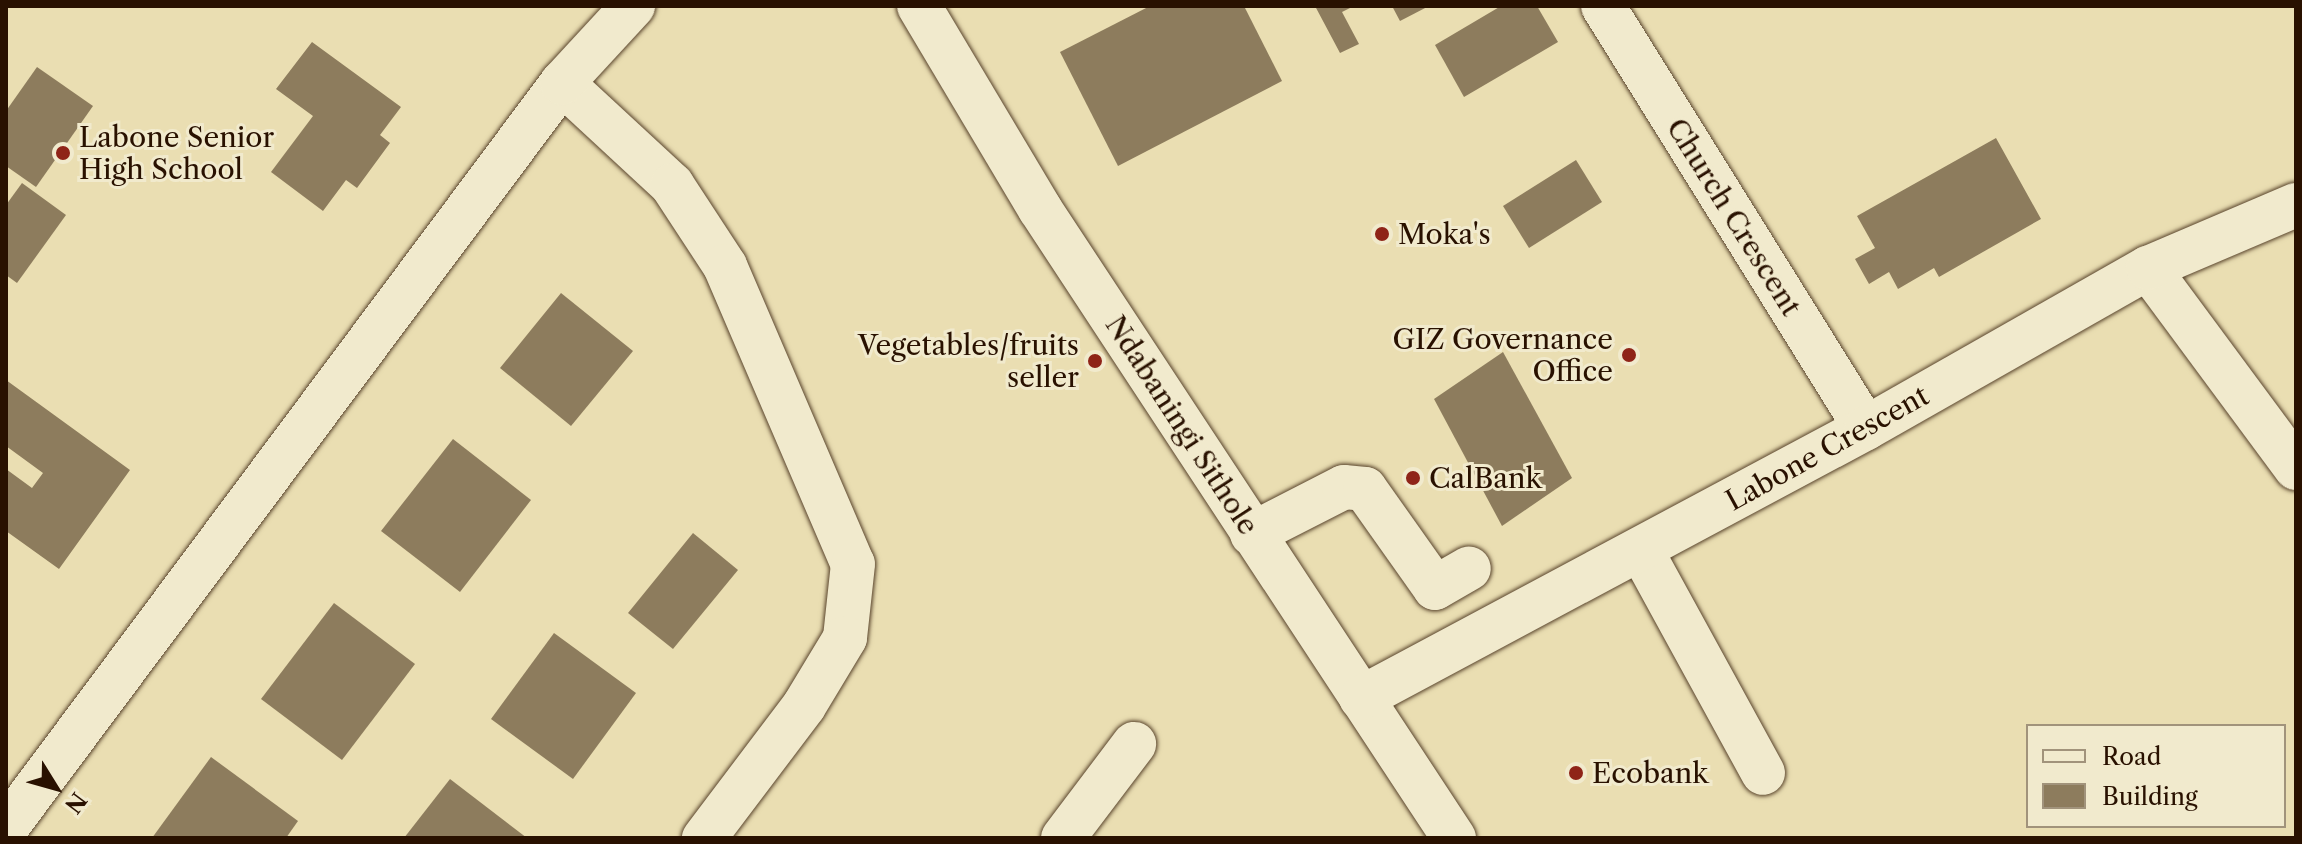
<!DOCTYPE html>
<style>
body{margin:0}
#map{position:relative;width:2302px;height:844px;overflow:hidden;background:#eadeb2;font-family:"Libre Caslon Text",serif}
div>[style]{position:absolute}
.building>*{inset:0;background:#8d7c5d}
.roads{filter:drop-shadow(0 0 2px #59442c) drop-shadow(0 0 2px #59442c)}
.minor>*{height:44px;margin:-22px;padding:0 22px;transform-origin:22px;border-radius:22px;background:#f1eacd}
.dots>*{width:22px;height:22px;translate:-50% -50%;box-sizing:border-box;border:4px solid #f1eacd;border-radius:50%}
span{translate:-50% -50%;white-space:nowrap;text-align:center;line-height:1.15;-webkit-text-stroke:6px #f1eacd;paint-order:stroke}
.poi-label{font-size:28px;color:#291100}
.left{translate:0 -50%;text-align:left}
.right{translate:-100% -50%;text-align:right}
.street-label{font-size:28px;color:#291100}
.frame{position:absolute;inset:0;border:8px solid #291100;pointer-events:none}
.legend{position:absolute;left:2026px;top:724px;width:260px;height:104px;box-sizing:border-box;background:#f1eacd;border:2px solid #a1937b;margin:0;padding:10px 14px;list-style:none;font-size:24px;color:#291100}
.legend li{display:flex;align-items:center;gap:16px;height:40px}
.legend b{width:40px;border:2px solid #a1937b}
.north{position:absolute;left:16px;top:748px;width:80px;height:80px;-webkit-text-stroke:6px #f1eacd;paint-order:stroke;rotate:127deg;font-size:22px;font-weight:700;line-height:32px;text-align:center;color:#291100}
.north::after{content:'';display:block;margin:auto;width:28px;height:36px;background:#291100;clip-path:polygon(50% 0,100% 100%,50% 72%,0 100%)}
</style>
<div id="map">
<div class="building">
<div style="clip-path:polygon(1150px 6px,1244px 6px,1282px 81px,1118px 166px,1060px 52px)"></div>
<div style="clip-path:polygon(1315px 6px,1354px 6px,1342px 12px,1359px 44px,1340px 53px)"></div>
<div style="clip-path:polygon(1392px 6px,1429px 6px,1400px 21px)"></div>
<div style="clip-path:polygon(1501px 6px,1537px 6px,1558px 42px,1464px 97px,1435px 45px)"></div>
<div style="clip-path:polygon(312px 42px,401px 107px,380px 135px,390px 143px,357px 188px,346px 180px,323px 211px,271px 172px,313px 116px,276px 89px)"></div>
<div style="clip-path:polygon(37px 67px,93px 106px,36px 187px,6px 166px,6px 111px)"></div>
<div style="clip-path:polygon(1996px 138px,2041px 219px,1939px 277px,1934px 268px,1898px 289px,1889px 272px,1869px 284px,1855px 259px,1875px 248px,1857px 216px)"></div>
<div style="clip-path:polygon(1576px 160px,1602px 202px,1529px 248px,1503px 206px)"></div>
<div style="clip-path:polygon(22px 183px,66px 215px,17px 283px,6px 275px,6px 205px)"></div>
<div style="clip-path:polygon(561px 293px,633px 351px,571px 426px,500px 368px)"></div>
<div style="clip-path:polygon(1503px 352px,1572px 478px,1502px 526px,1434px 399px)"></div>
<div style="clip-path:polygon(6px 380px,130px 470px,59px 569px,6px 531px,6px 469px,32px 488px,43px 473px,6px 446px)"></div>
<div style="clip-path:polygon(453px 439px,531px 500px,460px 592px,381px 531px)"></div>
<div style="clip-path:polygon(693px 533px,738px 570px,673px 649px,628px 613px)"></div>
<div style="clip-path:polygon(334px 603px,415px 664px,342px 760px,261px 699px)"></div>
<div style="clip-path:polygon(554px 633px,636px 693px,573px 779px,491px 719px)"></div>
<div style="clip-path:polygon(211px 757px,298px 821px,286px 838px,152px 838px)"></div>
<div style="clip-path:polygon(450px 779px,527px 838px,404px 838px)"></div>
</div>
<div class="roads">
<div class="minor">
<div style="left:919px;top:6px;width:236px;rotate:59.2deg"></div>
<div style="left:1040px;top:209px;width:753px;rotate:56.65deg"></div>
<div style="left:1603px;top:6px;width:497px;rotate:58.1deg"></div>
<div style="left:562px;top:83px;width:150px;rotate:42.8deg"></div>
<div style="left:672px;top:185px;width:97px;rotate:56.8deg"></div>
<div style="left:725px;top:266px;width:324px;rotate:66.8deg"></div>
<div style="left:853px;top:564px;width:74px;rotate:96.2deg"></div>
<div style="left:845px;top:638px;width:79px;rotate:121.1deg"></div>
<div style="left:804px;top:706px;width:166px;rotate:127.1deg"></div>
<div style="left:2148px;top:268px;width:249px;rotate:53.5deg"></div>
<div style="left:1252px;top:534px;width:103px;rotate:-27.1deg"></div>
<div style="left:1344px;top:487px;width:21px;rotate:5deg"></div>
<div style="left:1365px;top:489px;width:121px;rotate:54.7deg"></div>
<div style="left:1435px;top:588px;width:39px;rotate:-30deg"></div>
<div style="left:1641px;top:550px;width:254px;rotate:61.3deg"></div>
<div style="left:1361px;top:698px;width:573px;rotate:-28.13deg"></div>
<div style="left:1866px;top:428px;width:324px;rotate:-29.6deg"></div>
<div style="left:2148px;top:268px;width:161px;rotate:-23.1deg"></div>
<div style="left:6px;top:828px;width:930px;rotate:-53.27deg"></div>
<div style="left:562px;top:83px;width:105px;rotate:-47.3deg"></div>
<div style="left:1063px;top:838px;width:118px;rotate:-52.9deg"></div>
</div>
</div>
<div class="dots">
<div style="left:63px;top:153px;background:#8f2418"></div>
<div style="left:1382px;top:234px;background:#8f2418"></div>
<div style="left:1629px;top:355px;background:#8f2418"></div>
<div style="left:1095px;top:361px;background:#8f2418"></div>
<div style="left:1413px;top:478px;background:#8f2418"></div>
<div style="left:1576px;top:773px;background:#8f2418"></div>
</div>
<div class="poi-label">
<span class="left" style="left:79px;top:153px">Labone Senior<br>High School</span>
<span class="left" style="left:1398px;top:234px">Moka's</span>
<span class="right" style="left:1613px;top:355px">GIZ Governance<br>Office</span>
<span class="right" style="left:1079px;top:361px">Vegetables/fruits<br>seller</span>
<span class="left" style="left:1429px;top:478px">CalBank</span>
<span class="left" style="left:1592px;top:773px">Ecobank</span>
</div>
<div class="street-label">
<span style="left:1734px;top:217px;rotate:58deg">Church Crescent</span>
<span style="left:1182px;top:425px;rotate:57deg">Ndabaningi Sithole</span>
<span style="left:1827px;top:448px;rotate:-29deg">Labone Crescent</span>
</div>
<div class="frame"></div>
<ul class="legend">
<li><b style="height:10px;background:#f1eacd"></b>Road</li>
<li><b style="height:22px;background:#8d7c5d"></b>Building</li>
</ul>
<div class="north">N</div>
</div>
